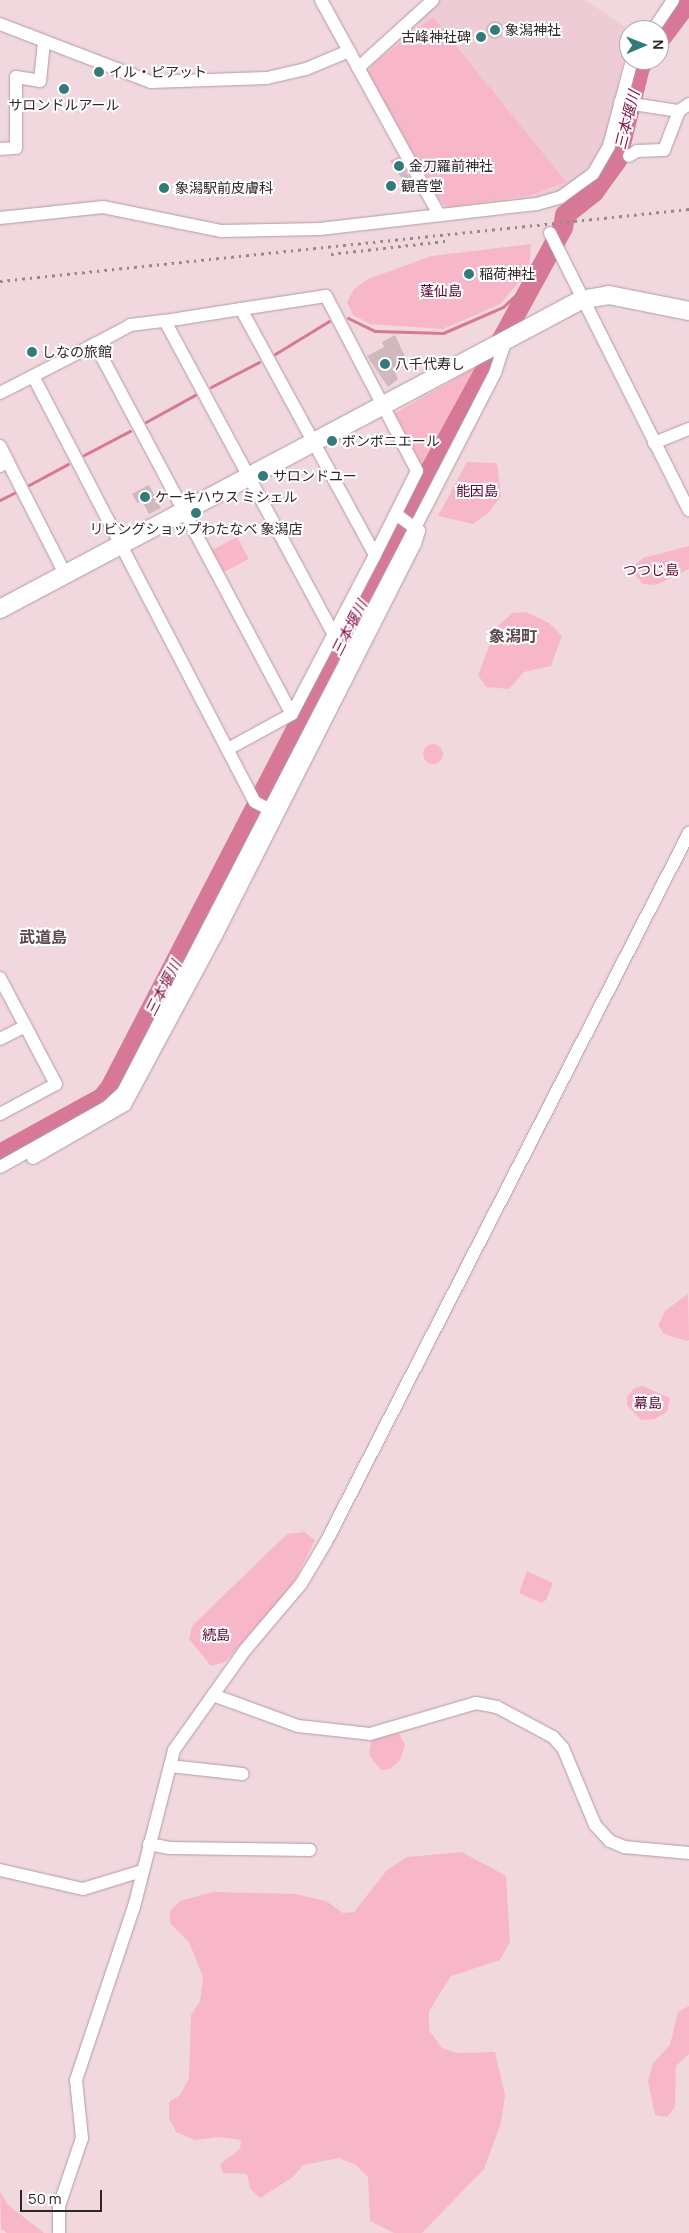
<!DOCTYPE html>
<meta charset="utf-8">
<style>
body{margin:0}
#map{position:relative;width:689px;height:2233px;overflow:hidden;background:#f0d8de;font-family:Manrope,"Noto Sans JP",sans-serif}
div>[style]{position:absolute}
.built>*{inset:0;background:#edccd5}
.green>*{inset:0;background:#f8b7c9}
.round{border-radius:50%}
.stream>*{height:3px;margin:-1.5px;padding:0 1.5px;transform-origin:1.5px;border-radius:1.5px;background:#d77897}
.river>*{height:20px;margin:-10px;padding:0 10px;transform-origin:10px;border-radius:10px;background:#d77897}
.building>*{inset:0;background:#cfb8be}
.roads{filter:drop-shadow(0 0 1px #b29ba1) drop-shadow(0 0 1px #b29ba1)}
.street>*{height:12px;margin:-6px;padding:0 6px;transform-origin:6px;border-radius:6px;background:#fff}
.secondary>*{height:18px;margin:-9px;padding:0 9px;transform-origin:9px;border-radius:9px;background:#fff}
.rail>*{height:3px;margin-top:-1.5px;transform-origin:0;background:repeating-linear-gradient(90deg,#98878b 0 2.5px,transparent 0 7.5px)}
.dots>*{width:14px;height:14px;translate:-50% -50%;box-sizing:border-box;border:2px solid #fff;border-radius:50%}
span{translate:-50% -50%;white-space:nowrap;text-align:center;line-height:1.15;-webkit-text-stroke:4px #fff;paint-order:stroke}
.poi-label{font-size:14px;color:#2f2628}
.left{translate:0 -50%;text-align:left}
.right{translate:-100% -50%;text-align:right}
.park-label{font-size:14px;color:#5d052f}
.water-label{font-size:15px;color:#861448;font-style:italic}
.quarter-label{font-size:16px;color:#5c494e;font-weight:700}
.north{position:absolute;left:619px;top:20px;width:50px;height:50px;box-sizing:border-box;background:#fff;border:1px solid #aca8a9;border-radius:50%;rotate:89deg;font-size:14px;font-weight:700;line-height:20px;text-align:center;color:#2f2628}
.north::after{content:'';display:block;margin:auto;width:18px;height:22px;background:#327b7a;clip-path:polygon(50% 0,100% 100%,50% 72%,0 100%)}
.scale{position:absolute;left:20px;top:2190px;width:82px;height:22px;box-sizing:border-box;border:2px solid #2f2628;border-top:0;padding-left:6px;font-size:15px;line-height:18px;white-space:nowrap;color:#2f2628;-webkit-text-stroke:4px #fff;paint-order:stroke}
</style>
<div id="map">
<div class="built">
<div style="clip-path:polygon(436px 0,585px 0,630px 30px,629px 52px,623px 61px,602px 148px,589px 168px,572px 183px,555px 194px,538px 198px,445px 208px,365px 69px)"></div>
</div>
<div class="green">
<div style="clip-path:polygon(433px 17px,566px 182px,532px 195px,449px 207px,441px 202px,368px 74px,373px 64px)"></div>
<div style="clip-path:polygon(531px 244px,529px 270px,500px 304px,443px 329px,370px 324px,353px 315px,347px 302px,354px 289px,368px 279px,432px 256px)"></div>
<div style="clip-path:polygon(476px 367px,423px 469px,395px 413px)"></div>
<div style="clip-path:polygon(467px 462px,497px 463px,501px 496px,489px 512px,473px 524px,438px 516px)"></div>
<div style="clip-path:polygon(237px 537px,249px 559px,224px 572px,212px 550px)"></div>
<div style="clip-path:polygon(689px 546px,689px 569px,656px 585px,643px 584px,636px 576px,636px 564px,643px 558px)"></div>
<div style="clip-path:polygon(526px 612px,549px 623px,562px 636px,551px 666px,524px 672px,509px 689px,486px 687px,478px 675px,496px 628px,512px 613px)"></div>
<div class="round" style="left:423px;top:744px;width:20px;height:20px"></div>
<div style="clip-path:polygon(688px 1294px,689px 1340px,687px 1341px,664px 1334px,658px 1325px,666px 1310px)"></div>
<div style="clip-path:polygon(643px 1386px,670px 1398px,667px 1412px,654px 1419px,641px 1420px,627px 1405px,627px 1397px,634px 1388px)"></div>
<div style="clip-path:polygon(304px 1532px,315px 1540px,292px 1586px,225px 1662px,211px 1666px,189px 1639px,192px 1626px,287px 1534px)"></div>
<div style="clip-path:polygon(527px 1571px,553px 1583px,546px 1600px,541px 1603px,519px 1593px)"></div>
<div style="clip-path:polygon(399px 1733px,405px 1745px,400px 1760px,390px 1769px,381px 1770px,369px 1755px,371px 1740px)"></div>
<div style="clip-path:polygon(462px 1852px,506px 1876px,510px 1942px,500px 1960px,451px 1976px,429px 2011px,429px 2030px,442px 2048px,457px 2053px,495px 2052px,505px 2095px,501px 2123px,484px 2169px,422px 2233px,394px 2233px,370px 2221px,368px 2177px,356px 2165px,339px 2158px,303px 2165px,293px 2177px,260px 2198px,250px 2188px,247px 2174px,223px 2173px,220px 2164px,240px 2149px,241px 2140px,218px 2137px,195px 2140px,176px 2132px,169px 2118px,169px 2102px,180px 2095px,189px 2078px,191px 2015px,200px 2001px,203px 1977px,189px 1942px,170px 1923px,170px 1911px,180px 1901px,213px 1892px,295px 1894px,326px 1901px,343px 1913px,354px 1912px,387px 1870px,407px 1857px)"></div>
<div style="clip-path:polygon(689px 2006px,689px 2054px,676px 2066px,675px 2107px,667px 2117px,655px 2115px,648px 2081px,653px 2063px,670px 2045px,678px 2012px)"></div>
<div style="clip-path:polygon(0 2191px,8px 2205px,44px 2233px,7px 2233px,1px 2229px)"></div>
</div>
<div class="stream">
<div style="left:348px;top:318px;width:30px;rotate:26deg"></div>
<div style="left:375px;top:331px;width:68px;rotate:1.7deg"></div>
<div style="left:443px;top:333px;width:65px;rotate:-23.4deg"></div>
<div style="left:503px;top:307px;width:45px;rotate:-43.2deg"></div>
<div style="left:275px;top:354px;width:63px;rotate:-31.4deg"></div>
<div style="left:211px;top:387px;width:54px;rotate:-27.5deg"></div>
<div style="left:146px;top:422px;width:56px;rotate:-28.9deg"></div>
<div style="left:84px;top:455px;width:52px;rotate:-27.6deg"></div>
<div style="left:29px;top:485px;width:44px;rotate:-28.3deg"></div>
<div style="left:0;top:500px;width:16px;rotate:-27deg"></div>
</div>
<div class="river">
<div style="left:659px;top:41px;width:50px;rotate:-53.1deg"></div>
<div style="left:0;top:1154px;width:116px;rotate:-28.8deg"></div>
<div style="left:102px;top:1098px;width:13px;rotate:-51deg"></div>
<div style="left:110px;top:1088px;width:700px;rotate:-62.59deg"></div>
<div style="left:432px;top:467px;width:273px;rotate:-61.3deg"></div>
<div style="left:563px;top:228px;width:13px;rotate:-81deg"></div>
<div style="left:565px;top:215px;width:37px;rotate:-38deg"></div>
<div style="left:594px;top:192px;width:39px;rotate:-54deg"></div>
<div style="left:617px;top:160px;width:96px;rotate:-76.1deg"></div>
<div style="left:640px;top:67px;width:9px;rotate:-54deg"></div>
</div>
<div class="building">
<div class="round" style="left:486px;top:21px;width:18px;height:18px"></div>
<div style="clip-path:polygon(398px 157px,414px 186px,409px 189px,390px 161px)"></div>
<div class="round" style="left:462px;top:268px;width:14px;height:14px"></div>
<div style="clip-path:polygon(395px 335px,407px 361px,393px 368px,398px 379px,388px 387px,367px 356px,384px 347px,382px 342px)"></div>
<div style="clip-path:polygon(149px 485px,161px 508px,149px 514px,142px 501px,137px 503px,132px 494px)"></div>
</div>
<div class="roads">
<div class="street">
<div style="left:321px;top:0;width:245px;rotate:61.2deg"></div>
<div style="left:0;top:24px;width:162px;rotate:21deg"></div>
<div style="left:151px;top:82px;width:116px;rotate:-2deg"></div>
<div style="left:267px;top:78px;width:40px;rotate:-13deg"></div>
<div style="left:306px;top:69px;width:47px;rotate:-22.7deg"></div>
<div style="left:653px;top:30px;width:36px;rotate:-56deg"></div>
<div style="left:358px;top:68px;width:101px;rotate:-42.2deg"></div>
<div style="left:620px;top:102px;width:60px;rotate:8.7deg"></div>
<div style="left:679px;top:111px;width:12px;rotate:-35deg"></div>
<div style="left:0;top:149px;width:16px;rotate:-4deg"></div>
<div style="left:16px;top:148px;width:71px;rotate:-90deg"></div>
<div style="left:16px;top:77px;width:24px;rotate:9deg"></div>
<div style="left:40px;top:81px;width:39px;rotate:-84deg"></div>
<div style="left:629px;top:156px;width:9px;rotate:-32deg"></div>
<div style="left:637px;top:151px;width:27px;rotate:-2deg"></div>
<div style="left:664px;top:150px;width:42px;rotate:-69deg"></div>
<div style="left:0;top:218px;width:104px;rotate:-6.1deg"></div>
<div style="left:103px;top:207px;width:120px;rotate:11.5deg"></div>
<div style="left:221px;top:231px;width:99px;rotate:-1.2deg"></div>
<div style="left:320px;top:229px;width:218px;rotate:-6.6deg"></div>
<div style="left:537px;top:204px;width:25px;rotate:-16deg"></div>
<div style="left:561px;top:197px;width:39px;rotate:-36deg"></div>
<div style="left:593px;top:174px;width:32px;rotate:-60deg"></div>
<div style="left:609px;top:146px;width:89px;rotate:-75deg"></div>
<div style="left:550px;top:233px;width:310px;rotate:63.4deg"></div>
<div style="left:241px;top:309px;width:86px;rotate:-8.7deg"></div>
<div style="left:326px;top:296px;width:197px;rotate:62.5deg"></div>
<div style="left:417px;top:471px;width:94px;rotate:116.6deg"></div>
<div style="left:165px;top:321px;width:77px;rotate:-9deg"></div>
<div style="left:241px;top:309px;width:280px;rotate:61.4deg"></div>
<div style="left:375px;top:555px;width:179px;rotate:117.6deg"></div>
<div style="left:95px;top:344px;width:40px;rotate:-28deg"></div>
<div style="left:130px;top:325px;width:35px;rotate:-7deg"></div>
<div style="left:165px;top:321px;width:357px;rotate:61.7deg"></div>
<div style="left:33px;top:376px;width:70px;rotate:-27.3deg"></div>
<div style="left:95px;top:344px;width:419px;rotate:62deg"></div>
<div style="left:292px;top:714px;width:73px;rotate:151.3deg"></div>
<div style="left:0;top:393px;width:37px;rotate:-27deg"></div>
<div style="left:33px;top:376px;width:480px;rotate:62.5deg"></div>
<div style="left:255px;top:802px;width:16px;rotate:27deg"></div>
<div style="left:654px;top:443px;width:38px;rotate:-22deg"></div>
<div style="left:0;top:446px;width:18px;rotate:63deg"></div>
<div style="left:0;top:466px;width:9px;rotate:-27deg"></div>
<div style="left:8px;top:462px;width:126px;rotate:63deg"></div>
<div style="left:0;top:978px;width:120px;rotate:62.2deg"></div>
<div style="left:56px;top:1084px;width:64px;rotate:151.8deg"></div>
<div style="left:0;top:1039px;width:28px;rotate:-27deg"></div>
<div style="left:33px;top:1158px;width:106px;rotate:-29.9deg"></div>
<div style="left:125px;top:1105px;width:192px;rotate:-61.7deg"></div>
<div style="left:216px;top:936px;width:440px;rotate:-63.1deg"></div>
<div style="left:415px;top:544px;width:14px;rotate:-73deg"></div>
<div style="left:419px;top:531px;width:29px;rotate:-144deg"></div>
<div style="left:0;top:1167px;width:123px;rotate:-29.3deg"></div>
<div style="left:107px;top:1107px;width:22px;rotate:-43deg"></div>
<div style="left:123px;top:1092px;width:810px;rotate:-62.64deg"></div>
<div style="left:495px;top:373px;width:38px;rotate:-72deg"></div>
<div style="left:213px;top:1695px;width:90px;rotate:20deg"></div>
<div style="left:298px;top:1726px;width:72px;rotate:6.3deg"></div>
<div style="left:370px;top:1734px;width:110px;rotate:-16.3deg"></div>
<div style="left:476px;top:1703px;width:21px;rotate:11deg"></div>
<div style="left:497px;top:1707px;width:64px;rotate:28.2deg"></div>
<div style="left:553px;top:1737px;width:15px;rotate:48deg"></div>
<div style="left:563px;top:1748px;width:83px;rotate:67.4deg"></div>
<div style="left:595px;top:1825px;width:22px;rotate:47deg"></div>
<div style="left:610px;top:1841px;width:15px;rotate:23deg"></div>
<div style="left:624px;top:1847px;width:65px;rotate:5.3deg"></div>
<div style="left:170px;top:1766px;width:73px;rotate:6.3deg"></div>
<div style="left:149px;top:1844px;width:21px;rotate:11deg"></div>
<div style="left:170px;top:1848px;width:140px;rotate:0.8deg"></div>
<div style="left:0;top:1870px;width:85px;rotate:12.9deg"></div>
<div style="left:83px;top:1889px;width:62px;rotate:-17deg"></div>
<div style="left:59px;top:2233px;width:27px;rotate:-90deg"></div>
<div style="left:59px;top:2206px;width:72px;rotate:-71.3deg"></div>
<div style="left:82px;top:2138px;width:58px;rotate:-95.9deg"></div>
<div style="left:76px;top:2080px;width:182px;rotate:-71.5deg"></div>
<div style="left:134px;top:1907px;width:162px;rotate:-75.7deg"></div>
<div style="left:174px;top:1750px;width:123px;rotate:-54.6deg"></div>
<div style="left:245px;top:1650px;width:87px;rotate:-49.7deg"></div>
<div style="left:301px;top:1584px;width:49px;rotate:-59.2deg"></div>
<div style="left:326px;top:1542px;width:797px;rotate:-62.89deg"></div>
</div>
<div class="secondary">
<div style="left:0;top:609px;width:658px;rotate:-28.01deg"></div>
<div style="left:581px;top:300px;width:28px;rotate:-10deg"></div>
<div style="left:609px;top:295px;width:82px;rotate:11.3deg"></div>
</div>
</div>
<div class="rail">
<div style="left:331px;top:254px;width:115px;rotate:-6.5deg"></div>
<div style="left:0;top:281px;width:693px;rotate:-5.97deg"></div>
</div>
<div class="dots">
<div style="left:495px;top:30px;background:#327b7a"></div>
<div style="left:481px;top:37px;background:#327b7a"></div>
<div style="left:99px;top:72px;background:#327b7a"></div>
<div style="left:64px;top:89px;background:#327b7a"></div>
<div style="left:399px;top:166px;background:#327b7a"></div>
<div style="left:391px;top:186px;background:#327b7a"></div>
<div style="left:164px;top:188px;background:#327b7a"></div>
<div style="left:469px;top:274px;background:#327b7a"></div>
<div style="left:32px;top:352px;background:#327b7a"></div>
<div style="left:385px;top:364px;background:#327b7a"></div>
<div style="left:332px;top:441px;background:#327b7a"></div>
<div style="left:263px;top:476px;background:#327b7a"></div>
<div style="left:145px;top:497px;background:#327b7a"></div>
<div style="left:196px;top:513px;background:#327b7a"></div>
</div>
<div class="poi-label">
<span class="left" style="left:505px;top:30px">象潟神社</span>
<span class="right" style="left:471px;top:37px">古峰神社碑</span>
<span class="left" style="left:109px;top:72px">イル・ピアット</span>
<span style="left:64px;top:105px">サロンドルアール</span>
<span class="left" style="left:409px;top:166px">金刀羅前神社</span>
<span class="left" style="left:401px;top:186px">観音堂</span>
<span class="left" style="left:175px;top:188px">象潟駅前皮膚科</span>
<span class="left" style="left:479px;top:274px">稲荷神社</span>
<span class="left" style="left:42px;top:352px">しなの旅館</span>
<span class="left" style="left:395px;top:364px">八千代寿し</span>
<span class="left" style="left:342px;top:441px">ボンボニエール</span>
<span class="left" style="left:273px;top:476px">サロンドユー</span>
<span class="left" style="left:155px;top:497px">ケーキハウス ミシェル</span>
<span style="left:196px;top:529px">リビングショップわたなべ 象潟店</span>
</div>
<div class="park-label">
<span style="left:441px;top:291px">蓬仙島</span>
<span style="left:477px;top:491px">能因島</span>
<span style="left:651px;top:570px">つつじ島</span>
<span style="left:648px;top:1403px">幕島</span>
<span style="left:216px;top:1635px">続島</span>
</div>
<div class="water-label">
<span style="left:627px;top:120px;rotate:-76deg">三本堰川</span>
<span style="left:349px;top:628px;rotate:-63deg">三本堰川</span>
<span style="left:163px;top:988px;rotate:-63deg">三本堰川</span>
</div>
<div class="quarter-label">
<span style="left:513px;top:636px">象潟町</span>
<span style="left:43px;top:937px">武道島</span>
</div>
<div class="north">N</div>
<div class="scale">50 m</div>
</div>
